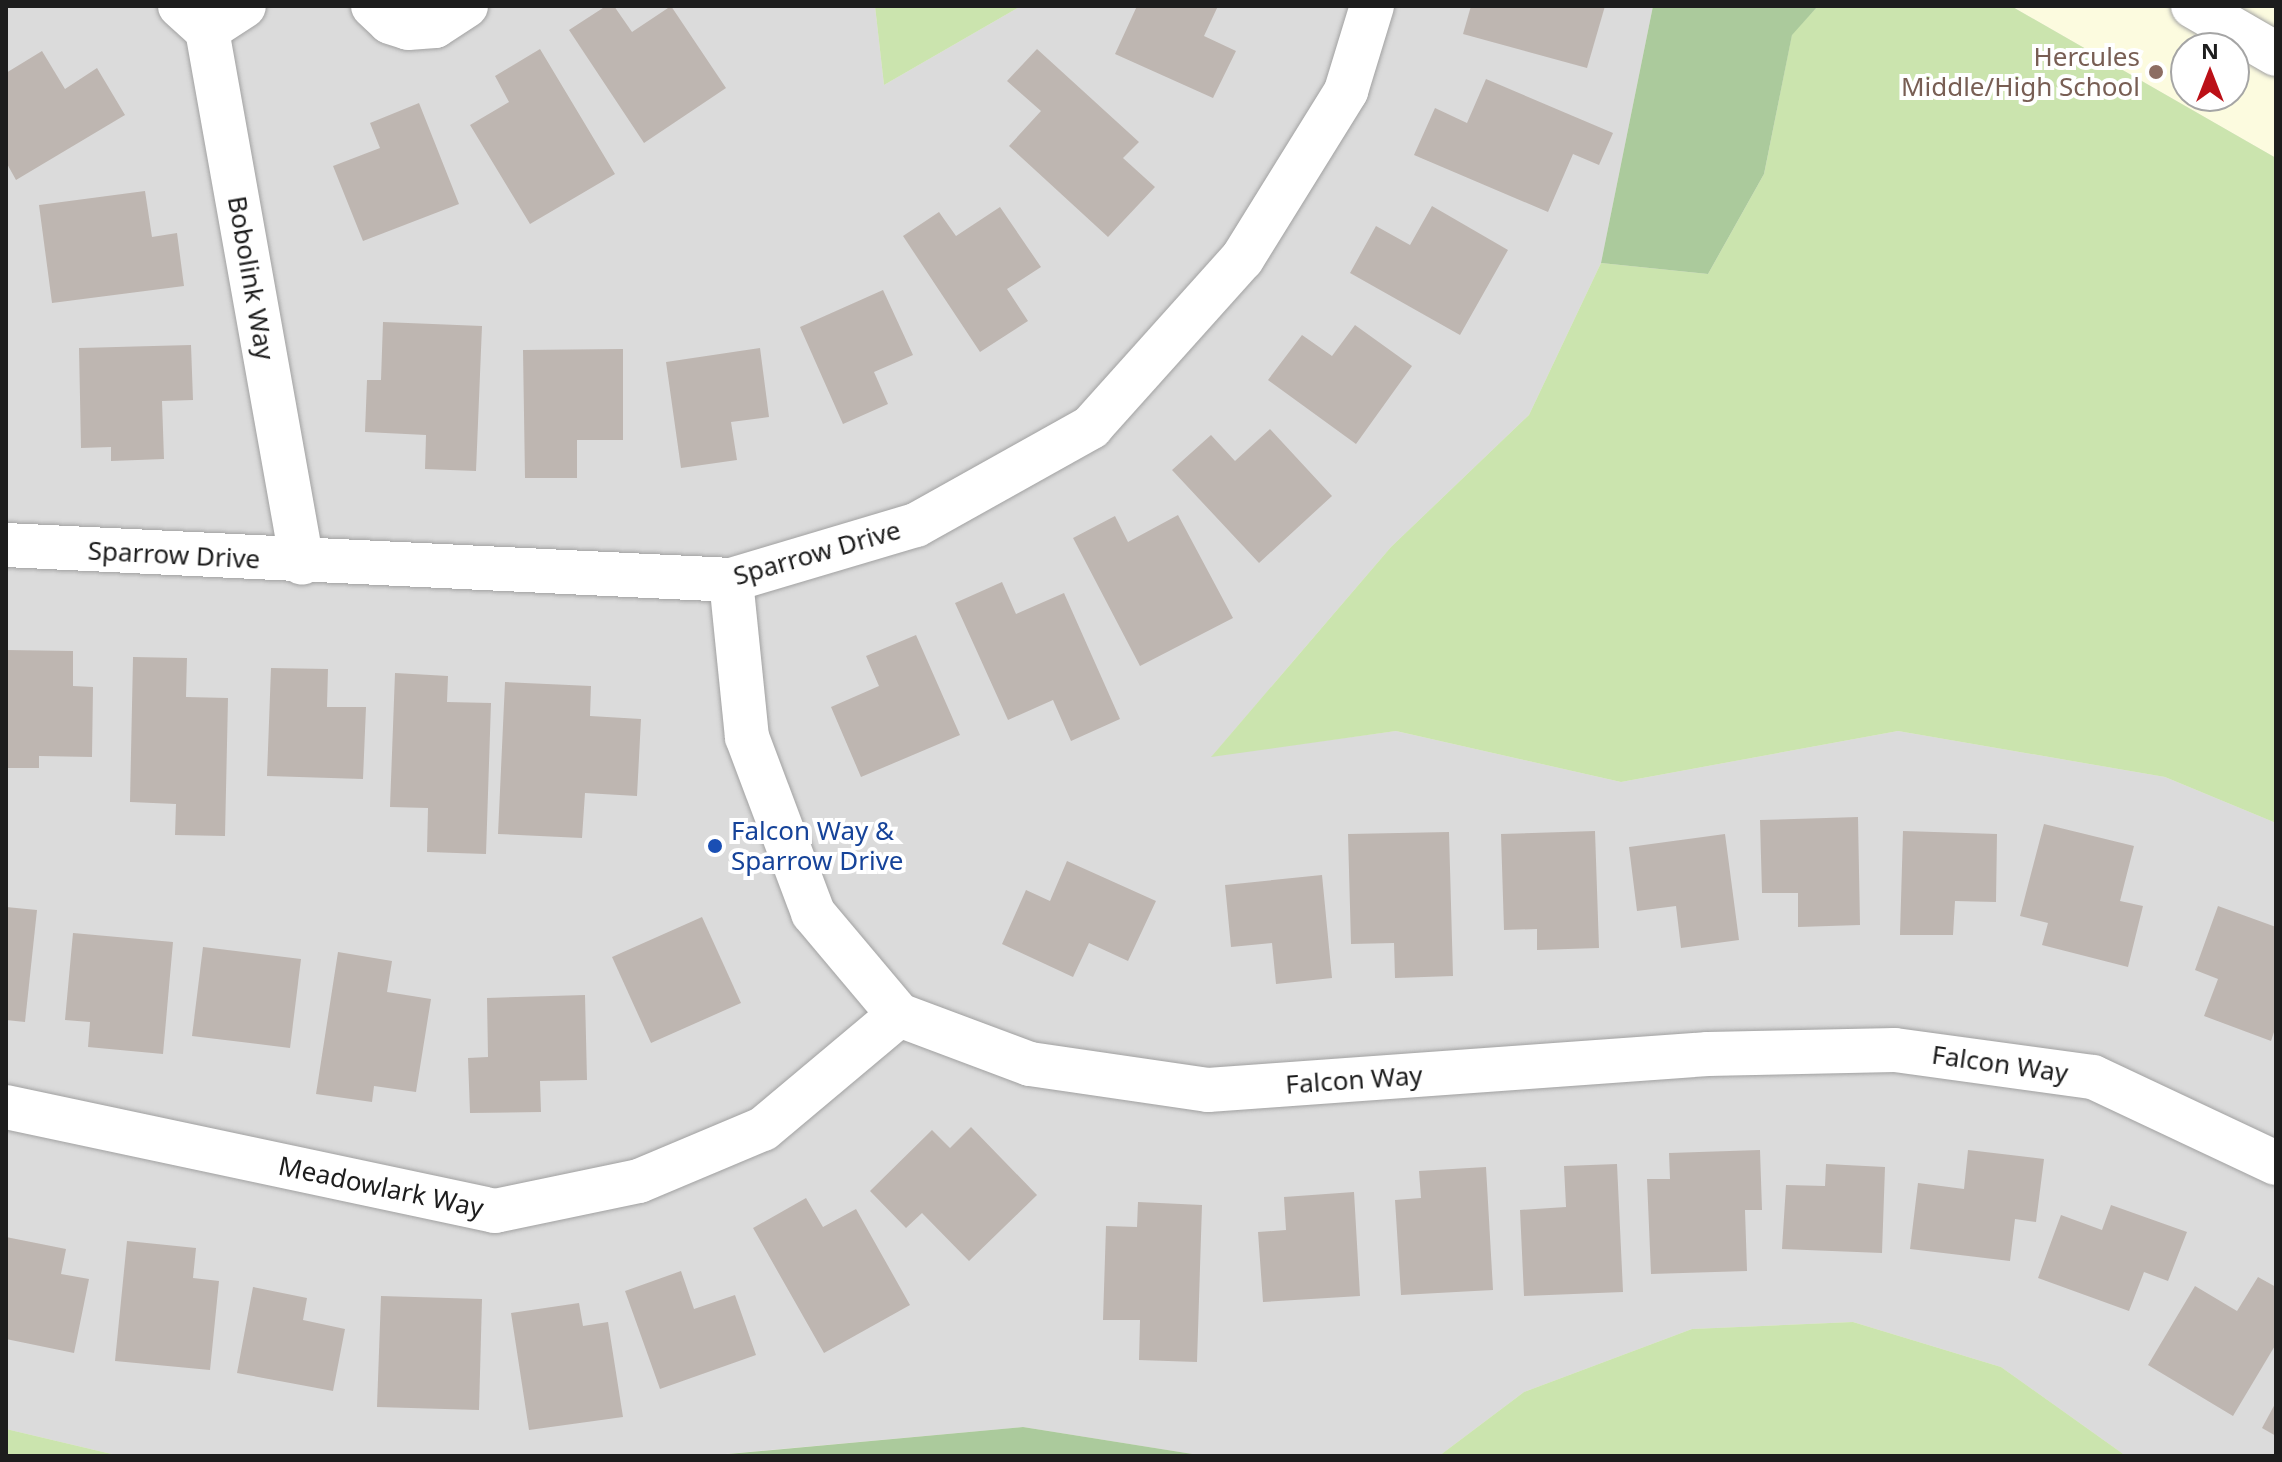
<!DOCTYPE html>
<style>
body{margin:0}
#map{position:relative;width:2282px;height:1462px;overflow:hidden;background:#eeeae4;font-family:"Noto Sans",sans-serif}
div>[style]{position:absolute}
.residential>*{inset:0;background:#dbdbdb}
.education>*{inset:0;background:#fcfbdf}
.grass>*{inset:0;background:#cbe4ae}
.forest>*{inset:0;background:#abca9c}
.building>*{inset:0;background:#beb6b1}
.roads{filter:drop-shadow(0 0 2px #a1a1a1) drop-shadow(0 0 2px #a1a1a1)}
.minor>*{height:44px;margin:-22px;padding:0 22px;transform-origin:22px;border-radius:22px;background:#fff}
.dots>*{width:22px;height:22px;translate:-50% -50%;box-sizing:border-box;border:4px solid #fff;border-radius:50%}
span{translate:-50% -50%;white-space:nowrap;text-align:center;line-height:1.15;-webkit-text-stroke:8px #fff;paint-order:stroke}
.education-label{font-size:26px;color:#785e54}
.right{translate:-100% -50%;text-align:right}
.street-label{font-size:26px;color:#1d1d1d}
.transit-label{font-size:26px;color:#164399}
.left{translate:0 -50%;text-align:left}
.frame{position:absolute;inset:0;border:8px solid #1d1d1d;pointer-events:none}
.north{position:absolute;left:2170px;top:32px;width:80px;height:80px;box-sizing:border-box;background:#fff;border:2px solid #a5a5a5;border-radius:50%;rotate:0deg;font-size:22px;font-weight:700;line-height:32px;text-align:center;color:#1d1d1d}
.north::after{content:'';display:block;margin:auto;width:28px;height:36px;background:#bb1017;clip-path:polygon(50% 0,100% 100%,50% 72%,0 100%)}
</style>
<div id="map">
<div class="residential">
<div style="clip-path:polygon(6px 6px,875px 6px,884px 85px,1021px 6px,1653px 6px,1601px 263px,1529px 415px,1391px 547px,1212px 756px,1396px 731px,1621px 782px,1898px 731px,2165px 777px,2276px 823px,2276px 1456px,2126px 1456px,2001px 1367px,1853px 1322px,1692px 1329px,1524px 1392px,1439px 1456px,1205px 1456px,1023px 1427px,704px 1456px,120px 1456px,6px 1429px)"></div>
</div>
<div class="education">
<div style="clip-path:polygon(evenodd,2011px 6px,2276px 6px,2276px 158px,2011px 6px,2186px 48px,2234px 48px,2234px 96px,2186px 96px,2186px 48px)"></div>
</div>
<div class="grass">
<div style="clip-path:polygon(875px 6px,1021px 6px,884px 85px)"></div>
<div style="clip-path:polygon(1818px 6px,2011px 6px,2276px 158px,2276px 823px,2165px 777px,1898px 731px,1621px 782px,1396px 731px,1211px 757px,1391px 547px,1529px 415px,1601px 263px,1708px 274px,1764px 174px,1792px 34px)"></div>
<div style="clip-path:polygon(1853px 1322px,2001px 1367px,2126px 1456px,1439px 1456px,1524px 1392px,1692px 1329px)"></div>
<div style="clip-path:polygon(6px 1429px,120px 1456px,6px 1456px)"></div>
</div>
<div class="forest">
<div style="clip-path:polygon(1653px 6px,1818px 6px,1792px 35px,1764px 174px,1708px 274px,1601px 263px)"></div>
<div style="clip-path:polygon(1023px 1427px,1205px 1456px,706px 1456px)"></div>
</div>
<div class="building">
<div style="clip-path:polygon(606px 6px,614px 6px,632px 32px,671px 6px,726px 88px,644px 143px,569px 30px)"></div>
<div style="clip-path:polygon(1137px 6px,1218px 6px,1204px 36px,1236px 51px,1213px 98px,1115px 54px)"></div>
<div style="clip-path:polygon(1471px 6px,1605px 6px,1587px 68px,1463px 34px)"></div>
<div style="clip-path:polygon(540px 49px,615px 174px,530px 224px,470px 125px,509px 102px,495px 76px)"></div>
<div style="clip-path:polygon(1037px 49px,1139px 142px,1123px 158px,1155px 187px,1108px 237px,1009px 146px,1041px 111px,1007px 81px)"></div>
<div style="clip-path:polygon(42px 51px,65px 89px,97px 68px,125px 115px,16px 180px,6px 162px,6px 73px)"></div>
<div style="clip-path:polygon(1486px 79px,1613px 133px,1599px 165px,1573px 154px,1548px 212px,1414px 155px,1435px 108px,1467px 123px)"></div>
<div style="clip-path:polygon(419px 103px,459px 204px,363px 241px,333px 166px,380px 148px,370px 123px)"></div>
<div style="clip-path:polygon(145px 191px,152px 237px,177px 233px,184px 286px,52px 303px,39px 205px)"></div>
<div style="clip-path:polygon(1432px 206px,1508px 250px,1460px 335px,1350px 273px,1376px 226px,1410px 245px)"></div>
<div style="clip-path:polygon(1000px 207px,1041px 267px,1007px 289px,1028px 321px,980px 352px,903px 236px,939px 212px,956px 236px)"></div>
<div style="clip-path:polygon(883px 290px,913px 355px,874px 372px,888px 404px,843px 424px,800px 327px)"></div>
<div style="clip-path:polygon(383px 322px,482px 326px,476px 471px,425px 469px,426px 435px,365px 432px,367px 380px,381px 380px)"></div>
<div style="clip-path:polygon(1355px 325px,1412px 366px,1356px 444px,1268px 380px,1302px 335px,1332px 356px)"></div>
<div style="clip-path:polygon(191px 345px,193px 400px,162px 401px,164px 459px,111px 461px,111px 447px,81px 448px,79px 348px)"></div>
<div style="clip-path:polygon(760px 348px,769px 417px,731px 422px,737px 460px,681px 468px,666px 362px)"></div>
<div style="clip-path:polygon(623px 349px,623px 440px,577px 440px,577px 478px,525px 478px,523px 350px)"></div>
<div style="clip-path:polygon(1270px 429px,1332px 496px,1259px 563px,1172px 470px,1211px 435px,1235px 461px)"></div>
<div style="clip-path:polygon(1178px 515px,1233px 618px,1140px 666px,1073px 538px,1115px 516px,1128px 542px)"></div>
<div style="clip-path:polygon(1002px 582px,1016px 614px,1064px 593px,1120px 719px,1071px 741px,1053px 700px,1008px 720px,955px 603px)"></div>
<div style="clip-path:polygon(916px 635px,960px 735px,861px 777px,831px 707px,879px 686px,866px 656px)"></div>
<div style="clip-path:polygon(6px 650px,73px 651px,73px 686px,93px 687px,92px 757px,39px 756px,39px 768px,6px 768px)"></div>
<div style="clip-path:polygon(133px 657px,187px 658px,186px 697px,228px 698px,225px 836px,175px 835px,176px 804px,130px 802px)"></div>
<div style="clip-path:polygon(271px 668px,328px 669px,327px 707px,366px 707px,363px 779px,267px 776px)"></div>
<div style="clip-path:polygon(395px 673px,448px 676px,447px 702px,491px 703px,486px 854px,427px 852px,428px 808px,390px 807px)"></div>
<div style="clip-path:polygon(505px 682px,591px 686px,590px 716px,641px 719px,637px 796px,585px 793px,582px 838px,498px 834px)"></div>
<div style="clip-path:polygon(1858px 817px,1860px 925px,1798px 927px,1798px 893px,1762px 893px,1760px 820px)"></div>
<div style="clip-path:polygon(2044px 824px,2134px 846px,2120px 901px,2143px 906px,2128px 967px,2042px 945px,2048px 923px,2020px 916px)"></div>
<div style="clip-path:polygon(1595px 831px,1599px 948px,1537px 950px,1537px 929px,1504px 930px,1501px 834px)"></div>
<div style="clip-path:polygon(1903px 831px,1997px 834px,1996px 902px,1955px 901px,1953px 935px,1900px 935px)"></div>
<div style="clip-path:polygon(1449px 832px,1453px 976px,1395px 978px,1394px 943px,1351px 944px,1348px 834px)"></div>
<div style="clip-path:polygon(1725px 834px,1739px 940px,1681px 948px,1676px 906px,1637px 911px,1629px 847px)"></div>
<div style="clip-path:polygon(1067px 861px,1156px 901px,1128px 961px,1089px 943px,1073px 977px,1002px 944px,1026px 890px,1050px 901px)"></div>
<div style="clip-path:polygon(1322px 875px,1332px 978px,1276px 984px,1272px 943px,1231px 947px,1225px 885px)"></div>
<div style="clip-path:polygon(2218px 906px,2276px 927px,2276px 1026px,2271px 1041px,2204px 1016px,2218px 979px,2195px 970px)"></div>
<div style="clip-path:polygon(6px 907px,37px 910px,25px 1022px,6px 1020px)"></div>
<div style="clip-path:polygon(702px 917px,741px 1003px,651px 1043px,612px 957px)"></div>
<div style="clip-path:polygon(73px 933px,173px 942px,163px 1054px,88px 1047px,90px 1022px,65px 1020px)"></div>
<div style="clip-path:polygon(203px 947px,301px 959px,290px 1048px,192px 1036px)"></div>
<div style="clip-path:polygon(338px 952px,392px 961px,387px 992px,431px 999px,416px 1092px,374px 1086px,372px 1102px,316px 1094px)"></div>
<div style="clip-path:polygon(585px 995px,587px 1080px,540px 1081px,541px 1112px,470px 1113px,468px 1058px,488px 1057px,487px 998px)"></div>
<div style="clip-path:polygon(971px 1127px,1037px 1195px,969px 1261px,922px 1213px,906px 1228px,870px 1191px,932px 1130px,950px 1148px)"></div>
<div style="clip-path:polygon(1760px 1150px,1762px 1210px,1745px 1210px,1747px 1271px,1651px 1274px,1647px 1179px,1670px 1179px,1669px 1153px)"></div>
<div style="clip-path:polygon(1968px 1150px,2044px 1159px,2036px 1222px,2015px 1219px,2010px 1261px,1910px 1249px,1918px 1183px,1964px 1189px)"></div>
<div style="clip-path:polygon(1617px 1164px,1623px 1292px,1524px 1296px,1520px 1210px,1566px 1207px,1564px 1166px)"></div>
<div style="clip-path:polygon(1826px 1164px,1885px 1167px,1882px 1253px,1782px 1249px,1786px 1185px,1825px 1186px)"></div>
<div style="clip-path:polygon(1486px 1167px,1493px 1290px,1401px 1295px,1395px 1200px,1421px 1198px,1419px 1171px)"></div>
<div style="clip-path:polygon(1354px 1192px,1360px 1296px,1263px 1302px,1258px 1232px,1286px 1230px,1284px 1197px)"></div>
<div style="clip-path:polygon(806px 1198px,823px 1227px,856px 1209px,910px 1305px,824px 1353px,753px 1228px)"></div>
<div style="clip-path:polygon(1138px 1202px,1202px 1205px,1197px 1362px,1139px 1360px,1140px 1320px,1103px 1320px,1106px 1226px,1137px 1227px)"></div>
<div style="clip-path:polygon(2111px 1205px,2187px 1232px,2168px 1281px,2144px 1272px,2129px 1311px,2038px 1278px,2061px 1215px,2102px 1230px)"></div>
<div style="clip-path:polygon(6px 1237px,66px 1249px,61px 1274px,89px 1279px,74px 1353px,6px 1339px)"></div>
<div style="clip-path:polygon(127px 1241px,196px 1248px,193px 1278px,219px 1281px,210px 1370px,115px 1361px)"></div>
<div style="clip-path:polygon(681px 1271px,694px 1309px,735px 1295px,756px 1355px,660px 1389px,625px 1291px)"></div>
<div style="clip-path:polygon(2258px 1277px,2276px 1287px,2276px 1344px,2233px 1416px,2148px 1365px,2195px 1286px,2237px 1311px)"></div>
<div style="clip-path:polygon(253px 1287px,307px 1298px,303px 1320px,345px 1329px,333px 1391px,237px 1373px)"></div>
<div style="clip-path:polygon(381px 1296px,482px 1299px,479px 1410px,377px 1407px)"></div>
<div style="clip-path:polygon(579px 1303px,583px 1326px,608px 1322px,623px 1417px,529px 1430px,511px 1313px)"></div>
<div style="clip-path:polygon(2276px 1402px,2276px 1436px,2262px 1428px)"></div>
</div>
<div class="roads">
<div class="minor">
<div style="left:180px;top:6px;width:36px;rotate:42deg"></div>
<div style="left:207px;top:30px;width:541px;rotate:79.89deg"></div>
<div style="left:373px;top:6px;width:23px;rotate:43deg"></div>
<div style="left:390px;top:22px;width:19px;rotate:18deg"></div>
<div style="left:408px;top:28px;width:27px;rotate:-4deg"></div>
<div style="left:435px;top:26px;width:37px;rotate:-33deg"></div>
<div style="left:2193px;top:6px;width:96px;rotate:30deg"></div>
<div style="left:207px;top:30px;width:44px;rotate:-33deg"></div>
<div style="left:6px;top:545px;width:726px;rotate:2.76deg"></div>
<div style="left:731px;top:580px;width:193px;rotate:-16.6deg"></div>
<div style="left:916px;top:525px;width:201px;rotate:-29.2deg"></div>
<div style="left:1091px;top:427px;width:226px;rotate:-48.1deg"></div>
<div style="left:1242px;top:259px;width:198px;rotate:-58.2deg"></div>
<div style="left:1346px;top:91px;width:89px;rotate:-73deg"></div>
<div style="left:731px;top:580px;width:158px;rotate:84.2deg"></div>
<div style="left:747px;top:737px;width:188px;rotate:69.4deg"></div>
<div style="left:813px;top:913px;width:133px;rotate:49.9deg"></div>
<div style="left:899px;top:1015px;width:140px;rotate:20.5deg"></div>
<div style="left:1030px;top:1064px;width:180px;rotate:8.3deg"></div>
<div style="left:1208px;top:1090px;width:501px;rotate:-4.12deg"></div>
<div style="left:1708px;top:1054px;width:187px;rotate:-1.2deg"></div>
<div style="left:1895px;top:1050px;width:200px;rotate:7.8deg"></div>
<div style="left:2093px;top:1077px;width:202px;rotate:25.2deg"></div>
<div style="left:6px;top:1107px;width:500px;rotate:12deg"></div>
<div style="left:495px;top:1211px;width:147px;rotate:-11.8deg"></div>
<div style="left:639px;top:1181px;width:134px;rotate:-22.8deg"></div>
<div style="left:763px;top:1129px;width:177px;rotate:-40deg"></div>
</div>
</div>
<div class="dots">
<div style="left:2156px;top:72px;background:#8d6e63"></div>
<div style="left:715px;top:846px;background:#1a4fb4"></div>
</div>
<div class="education-label">
<span class="right" style="left:2140px;top:72px">Hercules<br>Middle/High School</span>
</div>
<div class="street-label">
<span style="left:251px;top:278px;rotate:80deg">Bobolink Way</span>
<span style="left:817px;top:553px;rotate:-16deg">Sparrow Drive</span>
<span style="left:174px;top:555px;rotate:3deg">Sparrow Drive</span>
<span style="left:2000px;top:1064px;rotate:8deg">Falcon Way</span>
<span style="left:1354px;top:1080px;rotate:-4deg">Falcon Way</span>
<span style="left:381px;top:1187px;rotate:12deg">Meadowlark Way</span>
</div>
<div class="transit-label">
<span class="left" style="left:731px;top:846px">Falcon Way &amp;<br>Sparrow Drive</span>
</div>
<div class="frame"></div>
<div class="north">N</div>
</div>
